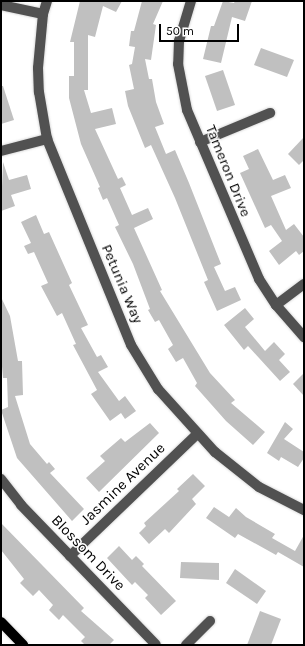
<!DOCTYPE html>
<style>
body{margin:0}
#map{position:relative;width:305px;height:646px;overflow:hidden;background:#fff;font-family:Karla,sans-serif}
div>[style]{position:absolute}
.building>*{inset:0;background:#c0c0c0}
.roads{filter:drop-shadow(0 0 1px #dbdbdb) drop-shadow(0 0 1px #dbdbdb)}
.minor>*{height:10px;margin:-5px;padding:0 5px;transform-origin:5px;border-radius:5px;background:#515151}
.major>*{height:10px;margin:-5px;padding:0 5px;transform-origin:5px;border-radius:5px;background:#000}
span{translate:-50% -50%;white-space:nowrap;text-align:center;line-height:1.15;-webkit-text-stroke:3px #fff;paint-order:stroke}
.street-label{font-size:15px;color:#000}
.frame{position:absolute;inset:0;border:2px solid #000;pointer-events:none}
.scale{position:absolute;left:159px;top:24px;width:80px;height:18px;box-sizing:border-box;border:2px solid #000;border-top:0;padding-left:5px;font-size:12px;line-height:14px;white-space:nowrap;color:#000;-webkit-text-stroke:3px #fff;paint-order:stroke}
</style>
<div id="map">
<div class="building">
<div style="clip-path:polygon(80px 1px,122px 1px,116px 12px,103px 6px,95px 37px,88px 35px,88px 90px,84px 90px,91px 113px,112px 108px,116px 124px,95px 129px,118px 179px,122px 177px,126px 185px,120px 188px,132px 215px,148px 208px,153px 219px,134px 228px,162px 290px,160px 291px,210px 373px,235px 400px,231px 403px,265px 432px,253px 445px,226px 421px,195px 386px,197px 383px,183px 358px,176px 362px,168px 349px,173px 345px,159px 320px,155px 322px,148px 310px,150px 309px,133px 264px,115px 227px,119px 225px,107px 198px,103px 200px,98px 188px,100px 187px,81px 144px,69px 98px,69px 76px,74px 76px,74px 42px,70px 42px)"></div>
<div style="clip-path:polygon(142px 1px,163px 1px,153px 24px,156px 25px,151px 60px,145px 59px,149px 79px,152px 79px,156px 102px,164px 124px,155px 127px,166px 154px,175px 150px,189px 183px,221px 264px,214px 267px,225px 291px,235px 287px,241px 300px,217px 311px,204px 282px,208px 280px,175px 198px,151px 145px,145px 148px,128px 106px,125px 91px,134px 89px,129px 65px,132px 64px,135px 47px,129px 46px,131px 31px,134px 31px)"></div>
<div style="clip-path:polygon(223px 1px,234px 3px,235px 1px,252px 1px,245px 21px,232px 17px,221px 63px,203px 59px,211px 26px,214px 26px)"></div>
<div style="clip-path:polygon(261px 48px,294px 60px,287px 77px,254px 65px)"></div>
<div style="clip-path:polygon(223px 70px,235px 105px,217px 111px,205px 76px)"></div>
<div style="clip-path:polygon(1px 86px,3px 86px,14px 120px,1px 124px)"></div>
<div style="clip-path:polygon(304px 137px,304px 160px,299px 165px,288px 154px)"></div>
<div style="clip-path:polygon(258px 149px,273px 180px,285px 175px,291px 188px,271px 196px,286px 230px,294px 224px,304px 237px,304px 251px,299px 255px,296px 251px,279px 265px,269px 251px,282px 241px,271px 225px,265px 228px,240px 173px,249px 169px,243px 156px)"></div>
<div style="clip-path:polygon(3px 162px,9px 180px,27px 175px,31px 189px,11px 195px,15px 206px,1px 211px)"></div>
<div style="clip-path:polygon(36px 215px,44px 234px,49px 232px,72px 283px,69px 285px,88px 325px,81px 328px,97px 357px,101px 355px,108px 367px,98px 372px,119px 401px,125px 396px,136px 411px,125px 419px,121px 413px,110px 421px,91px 394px,97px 390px,73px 345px,76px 344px,62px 313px,57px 316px,41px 286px,48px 283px,34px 252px,28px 254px,24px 246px,31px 243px,21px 222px)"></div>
<div style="clip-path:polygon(1px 297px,10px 316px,18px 361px,22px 361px,23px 395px,15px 396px,30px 444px,47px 464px,49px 462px,55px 469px,50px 473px,84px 509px,72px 521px,17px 458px,1px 410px,8px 407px,7px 378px,3px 378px,1px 355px)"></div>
<div style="clip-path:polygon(245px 308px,254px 319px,245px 327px,265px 351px,274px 342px,285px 354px,279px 360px,290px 372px,280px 381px,248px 346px,244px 350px,224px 325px)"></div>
<div style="clip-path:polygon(304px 373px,304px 396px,293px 384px)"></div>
<div style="clip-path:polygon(285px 422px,293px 429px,284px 439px,304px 452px,304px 458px,298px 467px,281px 457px,279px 461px,267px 453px)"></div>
<div style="clip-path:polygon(150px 423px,159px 433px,99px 492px,86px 478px,105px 461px,100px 456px,121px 438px,125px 442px)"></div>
<div style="clip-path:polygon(193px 474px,205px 486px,192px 499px,196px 504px,169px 533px,165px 529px,149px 544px,139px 533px,146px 526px,144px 523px,179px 491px,177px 489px)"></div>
<div style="clip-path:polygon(214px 507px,229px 517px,236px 508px,246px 517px,275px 534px,272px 538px,295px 551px,304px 535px,304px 567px,278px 552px,276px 555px,238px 534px,235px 538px,206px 518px)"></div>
<div style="clip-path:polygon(1px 523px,84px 608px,81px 611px,114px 640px,109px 645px,85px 645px,81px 641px,85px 637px,63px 615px,59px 620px,49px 610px,53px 605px,39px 590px,33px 596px,20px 583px,24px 579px,1px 550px)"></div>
<div style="clip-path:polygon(119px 546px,132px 560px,136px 556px,144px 564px,142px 566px,176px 601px,161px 615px,145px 598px,148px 595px,135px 582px,132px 585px,107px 558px)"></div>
<div style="clip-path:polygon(181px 562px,219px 563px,219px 580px,180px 578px)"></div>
<div style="clip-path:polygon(235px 569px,266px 591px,257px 604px,226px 583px)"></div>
<div style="clip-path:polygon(260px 611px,281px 619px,271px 645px,247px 645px)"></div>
</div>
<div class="roads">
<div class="minor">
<div style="left:47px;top:1px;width:14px;rotate:107deg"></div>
<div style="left:43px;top:14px;width:54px;rotate:95.3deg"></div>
<div style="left:38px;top:68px;width:24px;rotate:88deg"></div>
<div style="left:39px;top:92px;width:48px;rotate:80.3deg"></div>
<div style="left:47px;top:139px;width:222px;rotate:67.8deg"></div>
<div style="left:131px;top:345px;width:52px;rotate:58.5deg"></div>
<div style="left:158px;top:389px;width:85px;rotate:47.9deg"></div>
<div style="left:215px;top:452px;width:56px;rotate:38.5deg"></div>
<div style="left:259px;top:487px;width:51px;rotate:27.1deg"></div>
<div style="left:191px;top:1px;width:42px;rotate:106.7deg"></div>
<div style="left:179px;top:41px;width:23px;rotate:92deg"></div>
<div style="left:178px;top:64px;width:47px;rotate:78.9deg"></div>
<div style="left:187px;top:110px;width:184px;rotate:66.9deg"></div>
<div style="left:259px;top:279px;width:31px;rotate:57deg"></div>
<div style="left:276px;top:305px;width:43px;rotate:48.8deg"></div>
<div style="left:1px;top:5px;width:43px;rotate:12.1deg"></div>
<div style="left:200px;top:142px;width:76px;rotate:-22.5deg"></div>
<div style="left:1px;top:151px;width:48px;rotate:-14.6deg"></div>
<div style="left:276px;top:305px;width:35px;rotate:-37deg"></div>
<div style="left:1px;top:479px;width:33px;rotate:52deg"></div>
<div style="left:21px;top:505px;width:194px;rotate:46deg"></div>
<div style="left:70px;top:556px;width:176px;rotate:-43.8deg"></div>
<div style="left:186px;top:645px;width:34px;rotate:-45deg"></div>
</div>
<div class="major">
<div style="left:1px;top:622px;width:32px;rotate:46deg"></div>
</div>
</div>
<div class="street-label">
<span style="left:228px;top:171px;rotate:68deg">Tameron Drive</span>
<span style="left:122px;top:284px;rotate:67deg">Petunia Way</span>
<span style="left:123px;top:484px;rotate:-44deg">Jasmine Avenue</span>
<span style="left:88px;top:553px;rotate:46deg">Blossom Drive</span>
</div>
<div class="frame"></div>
<div class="scale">50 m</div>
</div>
